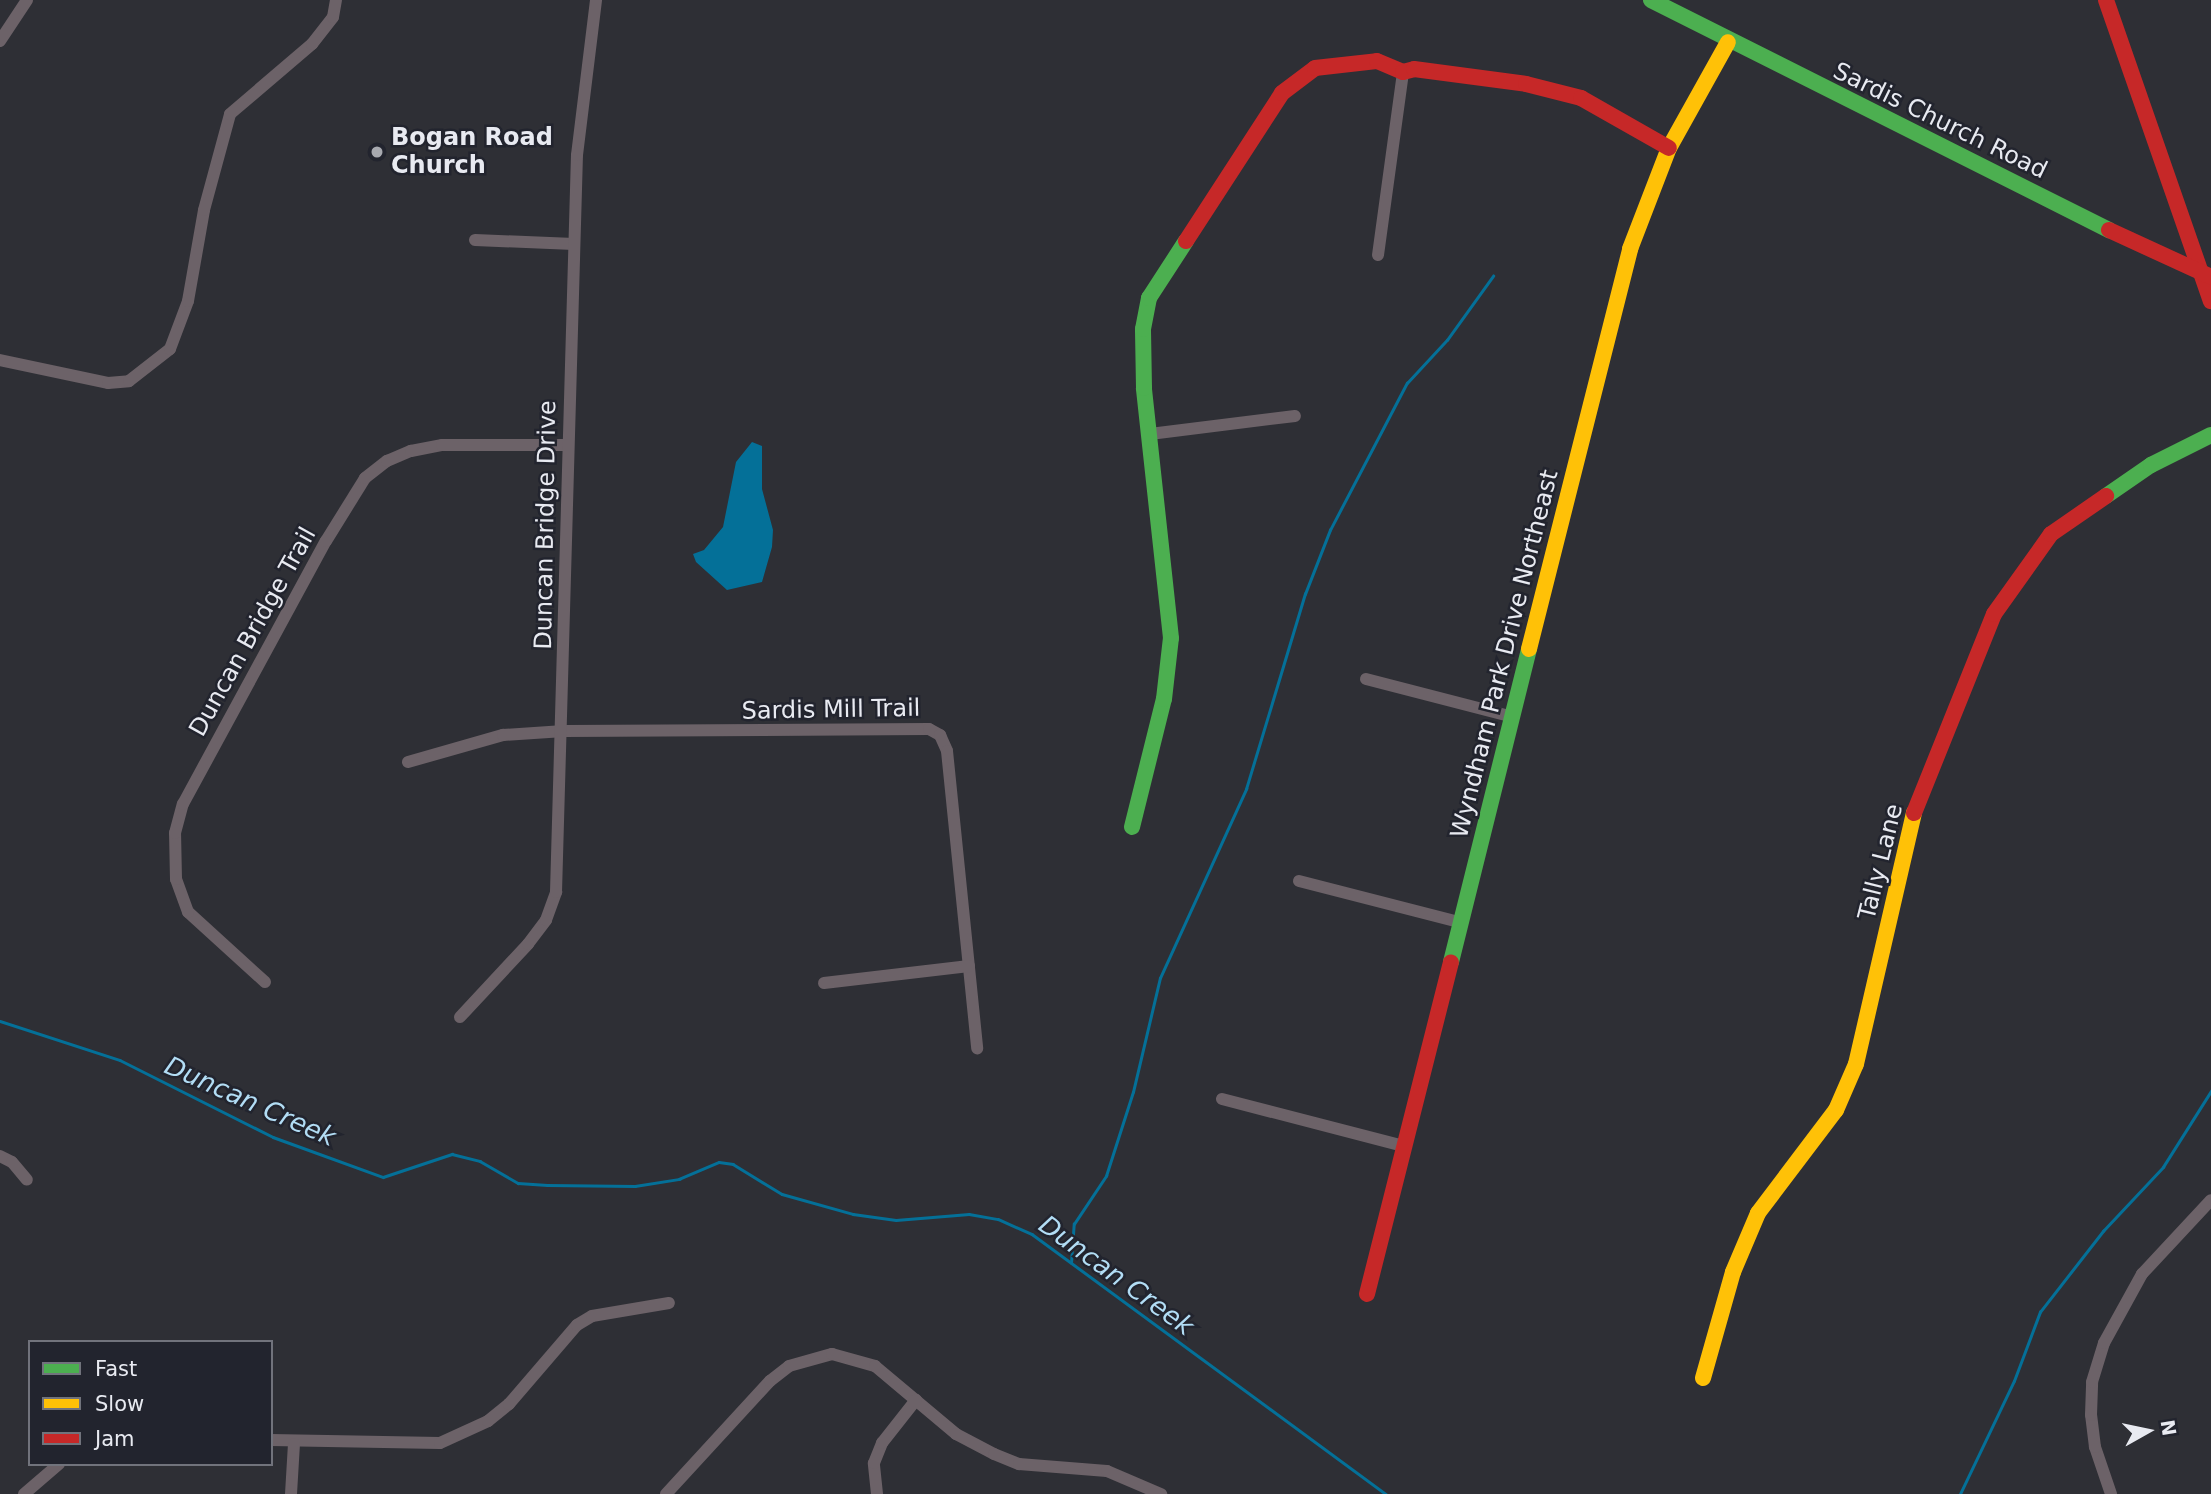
<!DOCTYPE html>
<style>
body{margin:0}
#map{position:relative;width:2211px;height:1494px;overflow:hidden;background:#2e2f35;font-family:"DejaVu Sans",sans-serif}
div>[style]{position:absolute}
.water>*{inset:0;background:#047098}
.stream>*{height:2.5px;margin:-1.25px;padding:0 1.25px;transform-origin:1.25px;border-radius:1.25px;background:#047098}
.street>*{height:12px;margin:-6px;padding:0 6px;transform-origin:6px;border-radius:6px;background:#6c6268}
.fast>*{height:16px;margin:-8px;padding:0 8px;transform-origin:8px;border-radius:8px;background:#4caf50}
.slow>*{height:16px;margin:-8px;padding:0 8px;transform-origin:8px;border-radius:8px;background:#ffc107}
.jam>*{height:16px;margin:-8px;padding:0 8px;transform-origin:8px;border-radius:8px;background:#c62828}
.dots>*{width:19px;height:19px;translate:-50% -50%;box-sizing:border-box;border:4px solid #22242e;border-radius:50%}
span{translate:-50% -50%;white-space:nowrap;text-align:center;line-height:1.15;-webkit-text-stroke:5px #22242e;paint-order:stroke}
.street-label{font-size:24px;color:#e8eaf1}
.poi-label{font-size:24px;color:#e8eaf1;font-weight:700}
.left{translate:0 -50%;text-align:left}
.water-label{font-size:26px;color:#b2ddf5;font-style:italic}
.legend{position:absolute;left:28px;top:1340px;width:245px;height:126px;box-sizing:border-box;background:#22242e;border:2px solid #71737c;margin:0;padding:9px 12px;list-style:none;font-size:21px;color:#e8eaf1}
.legend li{display:flex;align-items:center;gap:14px;height:35px}
.legend b{width:35px;border:2px solid #71737c}
.north{position:absolute;left:2113px;top:1396px;width:70px;height:70px;-webkit-text-stroke:5px #22242e;paint-order:stroke;rotate:81deg;font-size:19px;font-weight:700;line-height:28px;text-align:center;color:#e8eaf1}
.north::after{content:'';display:block;margin:auto;width:24px;height:32px;background:#e8eaf1;clip-path:polygon(50% 0,100% 100%,50% 72%,0 100%)}
</style>
<div id="map">
<div class="water">
<div style="clip-path:polygon(752px 442px,762px 446px,762px 489px,773px 530px,772px 547px,762px 582px,727px 590px,696px 562px,693px 554px,704px 550px,723px 527px,736px 462px)"></div>
</div>
<div class="stream">
<div style="left:0;top:1021px;width:126px;rotate:18deg"></div>
<div style="left:120px;top:1060px;width:171px;rotate:26.7deg"></div>
<div style="left:273px;top:1137px;width:117px;rotate:20deg"></div>
<div style="left:383px;top:1177px;width:73px;rotate:-18.4deg"></div>
<div style="left:452px;top:1154px;width:29px;rotate:14deg"></div>
<div style="left:480px;top:1161px;width:44px;rotate:30.1deg"></div>
<div style="left:518px;top:1183px;width:29px;rotate:4deg"></div>
<div style="left:547px;top:1185px;width:88px;rotate:0.7deg"></div>
<div style="left:635px;top:1186px;width:45px;rotate:-9deg"></div>
<div style="left:679px;top:1179px;width:43px;rotate:-23deg"></div>
<div style="left:719px;top:1162px;width:14px;rotate:8deg"></div>
<div style="left:733px;top:1164px;width:57px;rotate:31.5deg"></div>
<div style="left:782px;top:1194px;width:74px;rotate:15.7deg"></div>
<div style="left:853px;top:1214px;width:43px;rotate:7.9deg"></div>
<div style="left:896px;top:1220px;width:73px;rotate:-4.7deg"></div>
<div style="left:969px;top:1214px;width:29px;rotate:10deg"></div>
<div style="left:998px;top:1219px;width:37px;rotate:24deg"></div>
<div style="left:1032px;top:1234px;width:439px;rotate:36.3deg"></div>
<div style="left:1071px;top:1263px;width:39px;rotate:-86deg"></div>
<div style="left:1074px;top:1224px;width:58px;rotate:-56.3deg"></div>
<div style="left:1106px;top:1176px;width:88px;rotate:-72.2deg"></div>
<div style="left:1133px;top:1092px;width:117px;rotate:-76.7deg"></div>
<div style="left:1160px;top:978px;width:208px;rotate:-65.5deg"></div>
<div style="left:1246px;top:789px;width:204px;rotate:-73.2deg"></div>
<div style="left:1305px;top:594px;width:69px;rotate:-68.7deg"></div>
<div style="left:1330px;top:530px;width:166px;rotate:-62.4deg"></div>
<div style="left:1407px;top:383px;width:59px;rotate:-47.1deg"></div>
<div style="left:1447px;top:340px;width:79px;rotate:-54.3deg"></div>
<div style="left:1960px;top:1494px;width:125px;rotate:-64.5deg"></div>
<div style="left:2014px;top:1381px;width:74px;rotate:-69.4deg"></div>
<div style="left:2040px;top:1312px;width:103px;rotate:-52.1deg"></div>
<div style="left:2103px;top:1231px;width:88px;rotate:-46.8deg"></div>
<div style="left:2163px;top:1167px;width:90px;rotate:-57.7deg"></div>
</div>
<div class="street">
<div style="left:0;top:41px;width:49px;rotate:-56.6deg"></div>
<div style="left:475px;top:240px;width:99px;rotate:2.3deg"></div>
<div style="left:1378px;top:255px;width:185px;rotate:-82.2deg"></div>
<div style="left:0;top:360px;width:110px;rotate:12deg"></div>
<div style="left:108px;top:383px;width:21px;rotate:-5deg"></div>
<div style="left:129px;top:381px;width:52px;rotate:-38deg"></div>
<div style="left:170px;top:349px;width:51px;rotate:-69.4deg"></div>
<div style="left:188px;top:301px;width:92px;rotate:-80deg"></div>
<div style="left:204px;top:210px;width:99px;rotate:-74.8deg"></div>
<div style="left:230px;top:114px;width:108px;rotate:-40.5deg"></div>
<div style="left:312px;top:44px;width:34px;rotate:-52deg"></div>
<div style="left:333px;top:17px;width:17px;rotate:-80deg"></div>
<div style="left:1150px;top:434px;width:146px;rotate:-7.1deg"></div>
<div style="left:1366px;top:679px;width:152px;rotate:14.5deg"></div>
<div style="left:408px;top:762px;width:99px;rotate:-15.9deg"></div>
<div style="left:503px;top:735px;width:61px;rotate:-3.8deg"></div>
<div style="left:564px;top:731px;width:365px;rotate:-0.3deg"></div>
<div style="left:929px;top:729px;width:13px;rotate:29deg"></div>
<div style="left:940px;top:735px;width:17px;rotate:66deg"></div>
<div style="left:947px;top:751px;width:299px;rotate:84.2deg"></div>
<div style="left:1299px;top:881px;width:165px;rotate:14.4deg"></div>
<div style="left:265px;top:982px;width:104px;rotate:-137.7deg"></div>
<div style="left:188px;top:912px;width:35px;rotate:-110deg"></div>
<div style="left:176px;top:879px;width:46px;rotate:-91.2deg"></div>
<div style="left:175px;top:833px;width:30px;rotate:-75deg"></div>
<div style="left:183px;top:804px;width:299px;rotate:-61.5deg"></div>
<div style="left:326px;top:541px;width:74px;rotate:-58.2deg"></div>
<div style="left:365px;top:478px;width:28px;rotate:-38deg"></div>
<div style="left:387px;top:461px;width:26px;rotate:-23deg"></div>
<div style="left:411px;top:451px;width:32px;rotate:-11deg"></div>
<div style="left:442px;top:445px;width:126px"></div>
<div style="left:824px;top:983px;width:146px;rotate:-6.7deg"></div>
<div style="left:460px;top:1017px;width:100px;rotate:-47deg"></div>
<div style="left:528px;top:944px;width:30px;rotate:-53deg"></div>
<div style="left:546px;top:920px;width:30px;rotate:-70deg"></div>
<div style="left:556px;top:892px;width:737px;rotate:-88.37deg"></div>
<div style="left:577px;top:155px;width:156px;rotate:-83deg"></div>
<div style="left:1222px;top:1099px;width:188px;rotate:14.5deg"></div>
<div style="left:0;top:1156px;width:13px;rotate:27deg"></div>
<div style="left:12px;top:1162px;width:23px;rotate:50deg"></div>
<div style="left:271px;top:1440px;width:169px;rotate:1deg"></div>
<div style="left:440px;top:1443px;width:53px;rotate:-24.6deg"></div>
<div style="left:488px;top:1421px;width:27px;rotate:-39deg"></div>
<div style="left:509px;top:1404px;width:104px;rotate:-49.3deg"></div>
<div style="left:577px;top:1325px;width:17px;rotate:-31deg"></div>
<div style="left:592px;top:1316px;width:78px;rotate:-9.6deg"></div>
<div style="left:24px;top:1494px;width:46px;rotate:-40.6deg"></div>
<div style="left:291px;top:1494px;width:50px;rotate:-86.6deg"></div>
<div style="left:666px;top:1494px;width:154px;rotate:-47.4deg"></div>
<div style="left:770px;top:1381px;width:24px;rotate:-38deg"></div>
<div style="left:789px;top:1366px;width:45px;rotate:-15.6deg"></div>
<div style="left:832px;top:1354px;width:45px;rotate:15.6deg"></div>
<div style="left:875px;top:1366px;width:106px;rotate:40deg"></div>
<div style="left:956px;top:1434px;width:43px;rotate:27.8deg"></div>
<div style="left:994px;top:1454px;width:27px;rotate:22deg"></div>
<div style="left:1019px;top:1464px;width:88px;rotate:4.5deg"></div>
<div style="left:1107px;top:1471px;width:59px;rotate:23.1deg"></div>
<div style="left:877px;top:1494px;width:31px;rotate:-96deg"></div>
<div style="left:874px;top:1463px;width:22px;rotate:-68deg"></div>
<div style="left:882px;top:1443px;width:55px;rotate:-51.7deg"></div>
<div style="left:2111px;top:1494px;width:50px;rotate:-108.8deg"></div>
<div style="left:2095px;top:1447px;width:32px;rotate:-97deg"></div>
<div style="left:2091px;top:1415px;width:33px;rotate:-88deg"></div>
<div style="left:2092px;top:1382px;width:41px;rotate:-72.9deg"></div>
<div style="left:2104px;top:1343px;width:79px;rotate:-61.2deg"></div>
<div style="left:2142px;top:1274px;width:101px;rotate:-47deg"></div>
</div>
<div class="fast">
<div style="left:1651px;top:0;width:513px;rotate:26.67deg"></div>
<div style="left:2106px;top:496px;width:55px;rotate:-34.6deg"></div>
<div style="left:2151px;top:465px;width:67px;rotate:-26.6deg"></div>
<div style="left:1132px;top:827px;width:132px;rotate:-76deg"></div>
<div style="left:1164px;top:699px;width:61px;rotate:-83.5deg"></div>
<div style="left:1171px;top:638px;width:251px;rotate:-96.2deg"></div>
<div style="left:1144px;top:388px;width:59px;rotate:-91deg"></div>
<div style="left:1143px;top:329px;width:32px;rotate:-79deg"></div>
<div style="left:1149px;top:298px;width:68px;rotate:-57deg"></div>
<div style="left:1451px;top:962px;width:323px;rotate:-76deg"></div>
</div>
<div class="slow">
<div style="left:1529px;top:649px;width:413px;rotate:-75.8deg"></div>
<div style="left:1630px;top:249px;width:108px;rotate:-68.9deg"></div>
<div style="left:1669px;top:148px;width:121px;rotate:-60.9deg"></div>
<div style="left:1703px;top:1378px;width:110px;rotate:-74.2deg"></div>
<div style="left:1733px;top:1272px;width:64px;rotate:-67deg"></div>
<div style="left:1758px;top:1213px;width:129px;rotate:-52.9deg"></div>
<div style="left:1836px;top:1110px;width:50px;rotate:-66.5deg"></div>
<div style="left:1856px;top:1064px;width:258px;rotate:-77deg"></div>
</div>
<div class="jam">
<div style="left:2106px;top:0;width:319px;rotate:70.8deg"></div>
<div style="left:2109px;top:230px;width:112px;rotate:24.7deg"></div>
<div style="left:1186px;top:241px;width:176px;rotate:-57deg"></div>
<div style="left:1282px;top:93px;width:41px;rotate:-37.1deg"></div>
<div style="left:1315px;top:68px;width:62px;rotate:-6.4deg"></div>
<div style="left:1377px;top:61px;width:28px;rotate:23deg"></div>
<div style="left:1403px;top:72px;width:11px;rotate:-15deg"></div>
<div style="left:1414px;top:69px;width:113px;rotate:7.6deg"></div>
<div style="left:1526px;top:84px;width:57px;rotate:14.3deg"></div>
<div style="left:1581px;top:98px;width:101px;rotate:29.6deg"></div>
<div style="left:1914px;top:813px;width:214px;rotate:-68.1deg"></div>
<div style="left:1994px;top:614px;width:98px;rotate:-54.5deg"></div>
<div style="left:2051px;top:534px;width:67px;rotate:-34.6deg"></div>
<div style="left:1367px;top:1294px;width:342px;rotate:-75.8deg"></div>
</div>
<div class="dots">
<div style="left:377px;top:152px;background:#a7a9af"></div>
</div>
<div class="street-label">
<span style="left:1940px;top:121px;rotate:26deg">Sardis Church Road</span>
<span style="left:546px;top:525px;rotate:-89deg">Duncan Bridge Drive</span>
<span style="left:253px;top:632px;rotate:-61deg">Duncan Bridge Trail</span>
<span style="left:1505px;top:654px;rotate:-76deg">Wyndham Park Drive Northeast</span>
<span style="left:831px;top:710px;rotate:-1deg">Sardis Mill Trail</span>
<span style="left:1881px;top:862px;rotate:-76deg">Tally Lane</span>
</div>
<div class="poi-label">
<span class="left" style="left:391px;top:152px">Bogan Road<br>Church</span>
</div>
<div class="water-label">
<span style="left:250px;top:1102px;rotate:24deg">Duncan Creek</span>
<span style="left:1116px;top:1276px;rotate:36deg">Duncan Creek</span>
</div>
<ul class="legend">
<li><b style="height:9px;background:#4caf50"></b>Fast</li>
<li><b style="height:9px;background:#ffc107"></b>Slow</li>
<li><b style="height:9px;background:#c62828"></b>Jam</li>
</ul>
<div class="north">N</div>
</div>
